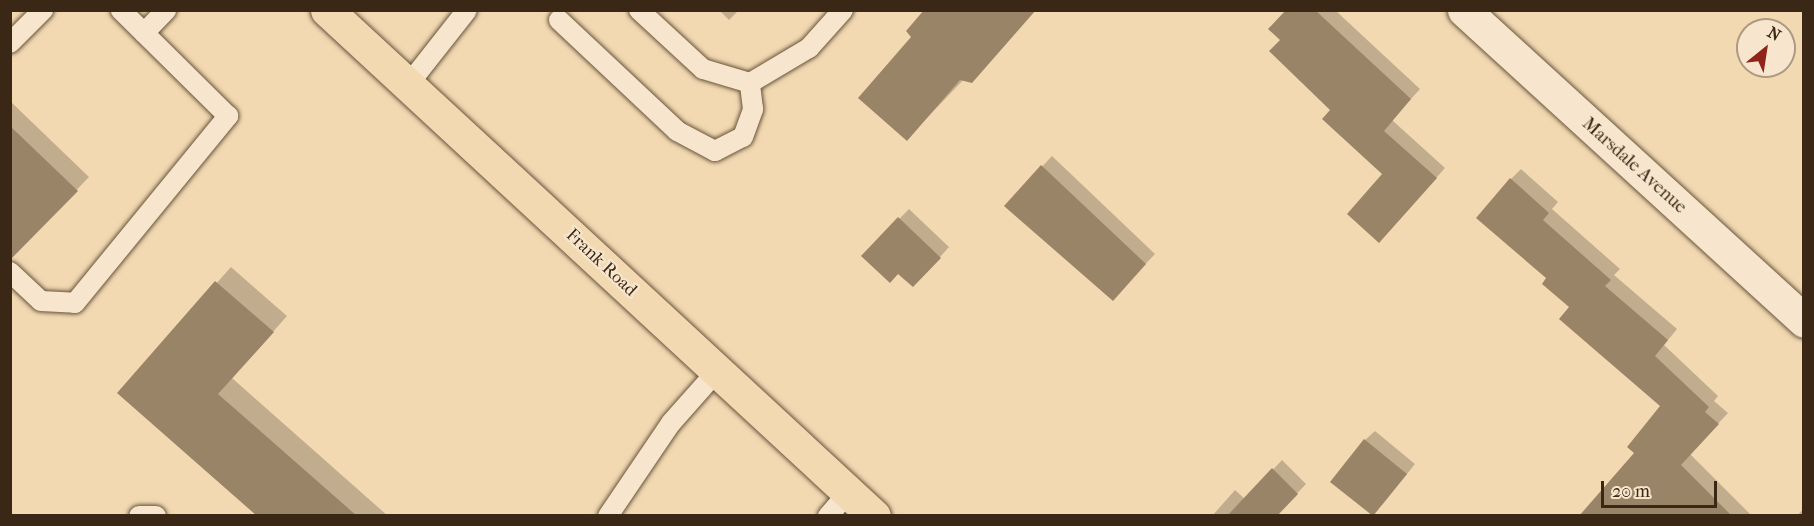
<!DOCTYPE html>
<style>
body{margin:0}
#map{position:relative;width:1814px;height:526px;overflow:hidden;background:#f2d9b2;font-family:"IM FELL French Canon",serif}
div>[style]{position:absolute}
.shadow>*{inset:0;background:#0003}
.building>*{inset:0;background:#9a8467}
.roads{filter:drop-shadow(0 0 2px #69543c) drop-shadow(0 0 2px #69543c)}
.service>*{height:20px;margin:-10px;padding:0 10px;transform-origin:10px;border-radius:10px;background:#f7e6cd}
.minor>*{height:33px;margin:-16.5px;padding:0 16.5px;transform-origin:16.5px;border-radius:16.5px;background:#f7e6cd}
.primary>*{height:33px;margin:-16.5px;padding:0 16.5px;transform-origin:16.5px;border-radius:16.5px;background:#f2d9b2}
span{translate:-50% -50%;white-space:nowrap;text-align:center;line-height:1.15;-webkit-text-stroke:4.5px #f7e6cd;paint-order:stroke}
.street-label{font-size:18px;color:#3b2715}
.frame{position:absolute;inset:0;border:12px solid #3b2715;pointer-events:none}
.north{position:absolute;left:1736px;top:18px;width:60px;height:60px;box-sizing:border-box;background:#f7e6cd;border:2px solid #ac9a83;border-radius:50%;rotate:30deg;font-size:16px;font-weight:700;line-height:24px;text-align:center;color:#3b2715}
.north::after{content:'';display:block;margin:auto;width:21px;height:27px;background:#8f2418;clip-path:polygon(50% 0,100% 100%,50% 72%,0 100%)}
.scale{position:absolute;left:1601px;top:481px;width:116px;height:27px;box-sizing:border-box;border:3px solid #3b2715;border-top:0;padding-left:8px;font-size:18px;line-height:21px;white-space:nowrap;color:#3b2715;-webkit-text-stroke:4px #f7e6cd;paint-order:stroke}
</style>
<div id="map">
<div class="shadow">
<div style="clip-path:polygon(719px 10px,739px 10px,729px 20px)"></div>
<div style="clip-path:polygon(1288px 10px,1335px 10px,1420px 89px,1392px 120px,1445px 168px,1389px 231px,1384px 174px,1280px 41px)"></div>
<div style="clip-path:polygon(913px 36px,967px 76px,907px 139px)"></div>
<div style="clip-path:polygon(10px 101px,89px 177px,18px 251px,10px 244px)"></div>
<div style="clip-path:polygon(1052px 156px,1155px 254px,1122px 289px,1006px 205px)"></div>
<div style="clip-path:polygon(1521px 169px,1558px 202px,1552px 209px,1620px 269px,1614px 275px,1677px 329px,1664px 345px,1718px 396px,1714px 401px,1728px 413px,1690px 454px,1752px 516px,1693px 516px,1636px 453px,1662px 406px,1548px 278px,1511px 179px)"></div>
<div style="clip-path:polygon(909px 209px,949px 247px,923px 276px,863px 256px)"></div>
<div style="clip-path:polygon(231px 267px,287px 316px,232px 378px,388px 516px,259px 516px,119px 392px)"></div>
<div style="clip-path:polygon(1375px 431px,1415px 464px,1382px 505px,1365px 440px)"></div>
<div style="clip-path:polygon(1282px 460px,1306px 484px,1276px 516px,1212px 516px,1235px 490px,1245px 499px)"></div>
<div style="clip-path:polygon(1804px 508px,1804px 516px,1797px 516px)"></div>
</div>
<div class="building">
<div style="clip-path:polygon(924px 10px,1036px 10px,972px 83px,960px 80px,907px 141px,858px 98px,911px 37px,906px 31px)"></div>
<div style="clip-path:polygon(1286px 10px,1315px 10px,1411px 99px,1384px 131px,1437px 178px,1379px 243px,1347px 214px,1382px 174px,1322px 119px,1330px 110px,1269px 51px,1280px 40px,1268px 29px)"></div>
<div style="clip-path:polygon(10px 126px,78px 191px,10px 260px)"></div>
<div style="clip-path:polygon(1041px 165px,1146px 264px,1113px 301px,1004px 206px)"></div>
<div style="clip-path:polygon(1510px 178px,1549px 213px,1543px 220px,1611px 280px,1605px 286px,1668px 340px,1655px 356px,1709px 407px,1705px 412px,1719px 424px,1681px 465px,1732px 516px,1579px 516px,1634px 453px,1627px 447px,1660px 406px,1559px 319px,1569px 307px,1542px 284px,1546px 278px,1476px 218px)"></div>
<div style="clip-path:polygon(898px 217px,941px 258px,913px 287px,898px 274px,890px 283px,861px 256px)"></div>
<div style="clip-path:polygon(215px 281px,274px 332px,218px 394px,357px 516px,257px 516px,117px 393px)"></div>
<div style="clip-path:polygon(1364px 439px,1407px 474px,1373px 516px,1330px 482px)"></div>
<div style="clip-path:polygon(1272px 468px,1298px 494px,1277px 516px,1227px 516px)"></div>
</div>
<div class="roads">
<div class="service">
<div style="left:639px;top:10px;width:87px;rotate:42.7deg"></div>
<div style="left:703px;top:69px;width:49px;rotate:16.6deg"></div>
<div style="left:750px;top:83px;width:69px;rotate:-30.7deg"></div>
<div style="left:809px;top:48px;width:51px;rotate:-48.2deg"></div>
<div style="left:559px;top:20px;width:162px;rotate:43.2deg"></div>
<div style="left:677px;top:131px;width:43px;rotate:27.8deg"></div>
<div style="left:715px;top:151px;width:31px;rotate:-27deg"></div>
<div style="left:743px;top:137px;width:30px;rotate:-70deg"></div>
<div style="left:753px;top:109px;width:26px;rotate:-97deg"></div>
<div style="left:144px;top:33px;width:32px;rotate:-46deg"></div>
<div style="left:10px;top:43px;width:47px;rotate:-45deg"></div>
<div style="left:408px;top:85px;width:95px;rotate:-51.8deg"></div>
<div style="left:10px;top:272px;width:42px;rotate:43.1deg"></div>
<div style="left:41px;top:301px;width:34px;rotate:3deg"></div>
<div style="left:75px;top:303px;width:242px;rotate:-50.7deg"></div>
<div style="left:228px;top:116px;width:151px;rotate:-135.3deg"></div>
<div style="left:139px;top:516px;width:17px"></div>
<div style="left:608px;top:516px;width:112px;rotate:-55.9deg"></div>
<div style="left:671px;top:423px;width:69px;rotate:-48.5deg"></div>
<div style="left:828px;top:516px;width:32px;rotate:-49deg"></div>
</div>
<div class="minor">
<div style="left:1464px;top:10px;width:461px;rotate:42.4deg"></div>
</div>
<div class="primary">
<div style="left:327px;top:10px;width:745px;rotate:42.77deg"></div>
</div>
</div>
<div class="street-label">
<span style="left:1634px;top:166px;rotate:42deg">Marsdale Avenue</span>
<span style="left:601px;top:263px;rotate:43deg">Frank Road</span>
</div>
<div class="frame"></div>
<div class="north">N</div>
<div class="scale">20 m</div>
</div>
